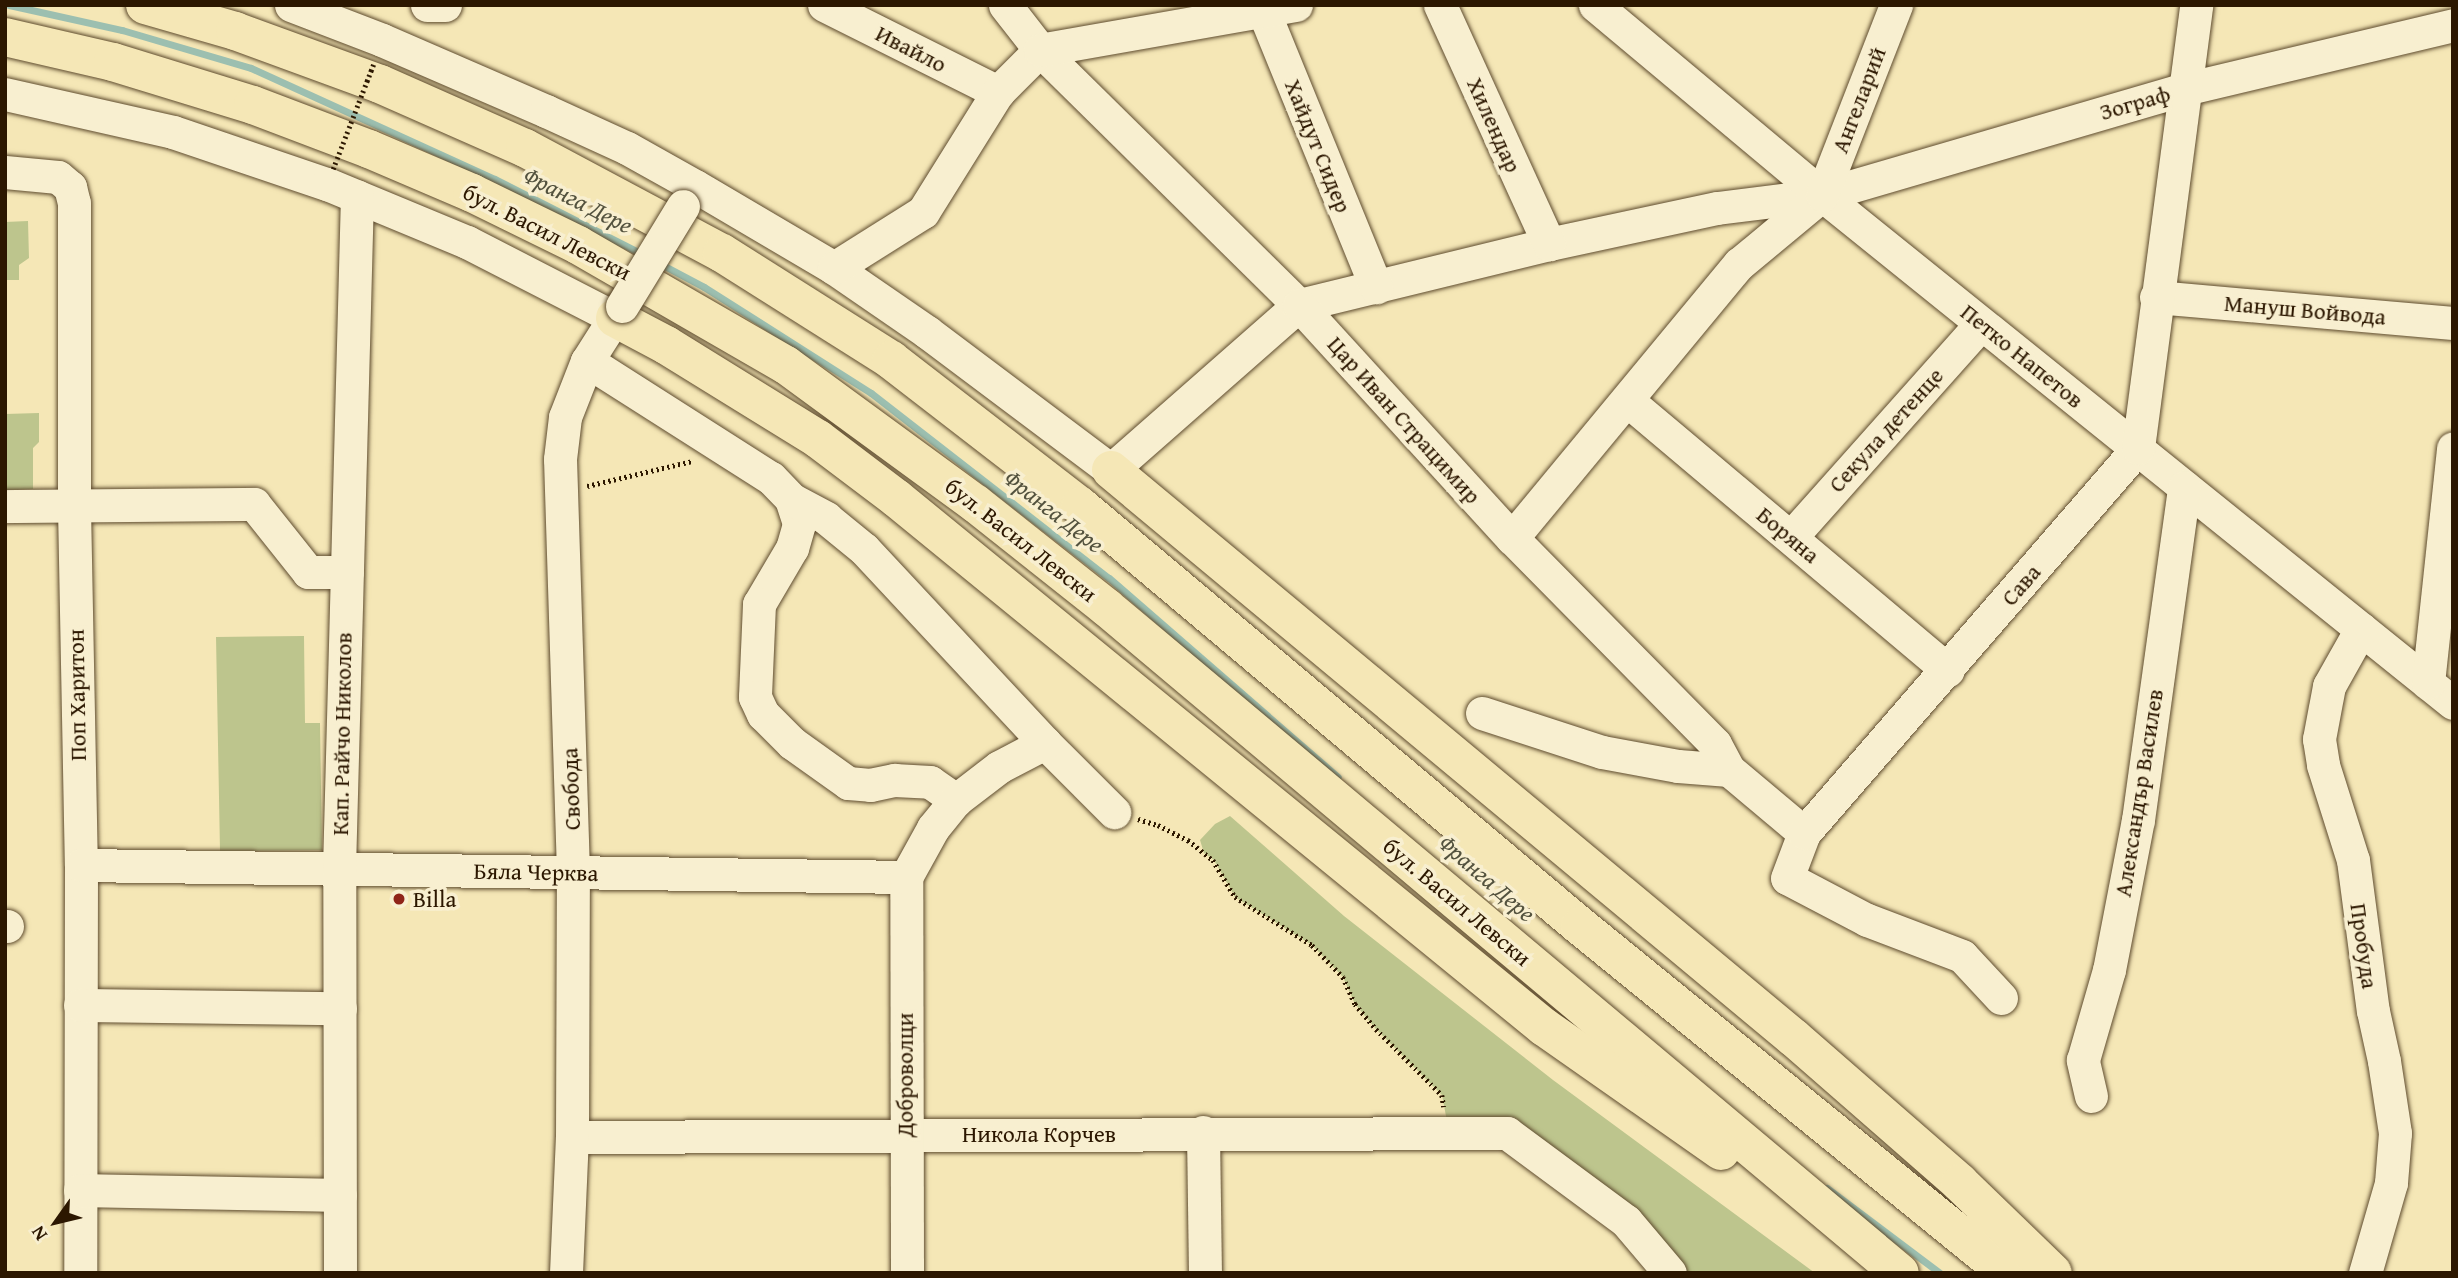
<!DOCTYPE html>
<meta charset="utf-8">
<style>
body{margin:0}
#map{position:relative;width:2458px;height:1278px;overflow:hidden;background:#f5e7b6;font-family:"Gentium Book Plus",serif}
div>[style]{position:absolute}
.green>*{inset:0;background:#bdc58d}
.stream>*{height:7px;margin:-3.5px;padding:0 3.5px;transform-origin:3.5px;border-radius:3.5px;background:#9cbfb0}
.path>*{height:4.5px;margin-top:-2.25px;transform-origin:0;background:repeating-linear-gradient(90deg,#2c1700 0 2px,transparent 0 5.5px)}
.roads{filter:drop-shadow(0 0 2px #5e4b2e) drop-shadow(0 0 2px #5e4b2e)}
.minor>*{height:33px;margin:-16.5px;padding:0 16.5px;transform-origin:16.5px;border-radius:16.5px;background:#f8efd0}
.highway>*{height:38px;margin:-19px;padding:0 19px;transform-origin:19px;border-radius:19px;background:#f5e7b6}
.path-bridge>*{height:4.5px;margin-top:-2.25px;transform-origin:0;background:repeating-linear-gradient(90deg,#2c1700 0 2px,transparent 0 5.5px)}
.bridges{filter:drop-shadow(0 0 2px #5e4b2e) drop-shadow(0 0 2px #5e4b2e)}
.minor-bridge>*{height:33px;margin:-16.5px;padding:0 16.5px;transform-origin:16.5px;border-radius:16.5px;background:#f8efd0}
.dots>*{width:19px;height:19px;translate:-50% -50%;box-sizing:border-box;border:4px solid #f8efd0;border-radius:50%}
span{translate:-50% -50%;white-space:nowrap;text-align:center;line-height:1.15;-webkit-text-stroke:7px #f8efd0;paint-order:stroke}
.street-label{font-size:23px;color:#2c1700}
.poi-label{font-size:23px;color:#2c1700}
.left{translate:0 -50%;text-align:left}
.water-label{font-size:24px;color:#53523e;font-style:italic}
.frame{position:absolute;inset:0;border:7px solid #2c1700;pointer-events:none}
.north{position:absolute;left:21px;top:1187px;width:70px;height:70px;-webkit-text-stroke:5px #f8efd0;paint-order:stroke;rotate:236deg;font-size:19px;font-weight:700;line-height:28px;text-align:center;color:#2c1700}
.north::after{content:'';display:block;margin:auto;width:24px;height:32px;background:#2c1700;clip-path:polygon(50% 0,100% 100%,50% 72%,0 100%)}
</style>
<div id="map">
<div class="green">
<div style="clip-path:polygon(28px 221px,29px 258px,19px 265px,19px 280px,5px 280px,5px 222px)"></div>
<div style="clip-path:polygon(39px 413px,39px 442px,33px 448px,33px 489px,7px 490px,5px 414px)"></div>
<div style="clip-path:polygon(304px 636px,305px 723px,320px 723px,322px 850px,220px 851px,216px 637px)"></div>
<div style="clip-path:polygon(1230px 816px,1344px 916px,1553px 1080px,1815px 1273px,1670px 1273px,1507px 1133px,1449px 1132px,1442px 1095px,1376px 1029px,1355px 1004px,1343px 977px,1312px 945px,1235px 897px,1214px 860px,1204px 853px,1200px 840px,1215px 824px)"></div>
</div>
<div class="stream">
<div style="left:9px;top:5px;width:116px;rotate:12.5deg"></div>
<div style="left:122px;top:30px;width:134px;rotate:16.4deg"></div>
<div style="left:251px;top:68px;width:268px;rotate:24.5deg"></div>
<div style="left:495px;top:179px;width:167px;rotate:27deg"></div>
<div style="left:657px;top:262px;width:53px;rotate:28deg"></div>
<div style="left:704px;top:287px;width:198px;rotate:32.4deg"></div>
<div style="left:871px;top:393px;width:301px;rotate:37.9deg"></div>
<div style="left:1109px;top:578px;width:303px;rotate:41deg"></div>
<div style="left:1827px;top:1188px;width:141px;rotate:37deg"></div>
</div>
<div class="path">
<div style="left:587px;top:486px;width:109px;rotate:-13.3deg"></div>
<div style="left:1138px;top:819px;width:21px;rotate:17deg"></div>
<div style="left:1158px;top:825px;width:34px;rotate:27deg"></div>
<div style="left:1188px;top:840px;width:32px;rotate:39deg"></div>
<div style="left:1213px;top:860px;width:43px;rotate:59.3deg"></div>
<div style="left:1235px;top:897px;width:91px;rotate:31.9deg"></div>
<div style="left:1312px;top:945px;width:45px;rotate:45.9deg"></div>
<div style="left:1343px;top:977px;width:30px;rotate:66deg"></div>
<div style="left:1355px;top:1004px;width:33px;rotate:50deg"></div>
<div style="left:1376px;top:1029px;width:93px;rotate:45deg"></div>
<div style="left:1442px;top:1095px;width:12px;rotate:81deg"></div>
</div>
<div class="roads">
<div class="minor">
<div style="left:291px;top:5px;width:97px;rotate:21deg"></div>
<div style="left:382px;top:40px;width:179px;rotate:23.4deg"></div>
<div style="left:546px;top:111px;width:89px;rotate:24.6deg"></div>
<div style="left:627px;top:148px;width:78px;rotate:29.2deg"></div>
<div style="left:695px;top:186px;width:161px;rotate:30.5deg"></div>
<div style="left:834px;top:268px;width:113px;rotate:34.5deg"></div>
<div style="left:927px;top:332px;width:230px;rotate:36.9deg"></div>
<div style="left:1111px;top:470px;width:250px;rotate:-41.3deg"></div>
<div style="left:1299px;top:305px;width:257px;rotate:-13.7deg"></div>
<div style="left:1549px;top:244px;width:172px;rotate:-12.1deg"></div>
<div style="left:1717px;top:208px;width:106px;rotate:-7.1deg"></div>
<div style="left:1822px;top:195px;width:378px;rotate:-16.3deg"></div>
<div style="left:2185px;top:89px;width:276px;rotate:-13.4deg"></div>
<div style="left:427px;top:5px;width:18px"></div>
<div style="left:824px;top:5px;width:195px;rotate:26.6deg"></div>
<div style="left:1005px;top:5px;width:57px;rotate:52.1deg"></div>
<div style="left:1040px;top:50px;width:363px;rotate:44.6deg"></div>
<div style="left:1299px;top:305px;width:316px;rotate:47.6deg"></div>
<div style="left:1512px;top:538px;width:289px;rotate:45.4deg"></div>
<div style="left:1715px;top:744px;width:30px;rotate:62deg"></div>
<div style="left:1729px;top:770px;width:98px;rotate:40deg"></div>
<div style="left:1261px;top:5px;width:305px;rotate:67.8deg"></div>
<div style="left:1440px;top:5px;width:263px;rotate:65.5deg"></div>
<div style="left:1595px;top:5px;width:296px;rotate:39.9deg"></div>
<div style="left:1822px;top:195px;width:810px;rotate:38.84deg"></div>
<div style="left:5px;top:94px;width:172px;rotate:12.7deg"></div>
<div style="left:173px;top:132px;width:163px;rotate:18.7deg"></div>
<div style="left:327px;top:184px;width:152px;rotate:22.5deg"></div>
<div style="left:467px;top:242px;width:166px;rotate:27.2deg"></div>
<div style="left:5px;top:172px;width:53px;rotate:5.4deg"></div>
<div style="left:58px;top:177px;width:16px;rotate:40deg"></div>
<div style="left:70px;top:187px;width:16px;rotate:76deg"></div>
<div style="left:74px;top:203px;width:304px;rotate:90deg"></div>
<div style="left:74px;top:507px;width:358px;rotate:88.9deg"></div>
<div style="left:81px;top:865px;width:408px;rotate:90.1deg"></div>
<div style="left:834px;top:268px;width:105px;rotate:-32.2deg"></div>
<div style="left:923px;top:212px;width:142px;rotate:-58deg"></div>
<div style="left:998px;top:92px;width:59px;rotate:-45deg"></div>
<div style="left:1040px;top:50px;width:260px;rotate:-10deg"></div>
<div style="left:2156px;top:297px;width:298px;rotate:5deg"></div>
<div style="left:587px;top:361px;width:218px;rotate:32.5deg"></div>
<div style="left:771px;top:478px;width:29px;rotate:46deg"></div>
<div style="left:791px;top:499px;width:26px;rotate:72deg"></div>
<div style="left:799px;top:524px;width:25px;rotate:106deg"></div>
<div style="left:792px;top:548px;width:65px;rotate:120.5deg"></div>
<div style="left:759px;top:604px;width:93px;rotate:92.5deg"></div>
<div style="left:755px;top:697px;width:19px;rotate:65deg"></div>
<div style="left:763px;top:714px;width:41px;rotate:45deg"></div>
<div style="left:792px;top:743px;width:69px;rotate:35.5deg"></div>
<div style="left:848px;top:783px;width:22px;rotate:5deg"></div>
<div style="left:870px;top:785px;width:25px;rotate:-12deg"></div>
<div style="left:894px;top:780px;width:36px;rotate:3deg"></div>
<div style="left:930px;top:782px;width:32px;rotate:35deg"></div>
<div style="left:1628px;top:401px;width:418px;rotate:40.1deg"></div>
<div style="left:791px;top:499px;width:40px;rotate:28deg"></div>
<div style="left:826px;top:518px;width:49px;rotate:39.2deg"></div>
<div style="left:864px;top:549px;width:265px;rotate:47deg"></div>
<div style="left:1045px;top:743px;width:98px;rotate:45deg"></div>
<div style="left:5px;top:506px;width:249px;rotate:-0.5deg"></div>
<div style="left:254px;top:504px;width:87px;rotate:51.5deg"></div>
<div style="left:308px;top:572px;width:39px"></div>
<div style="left:1791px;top:537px;width:285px;rotate:-48.3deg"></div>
<div style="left:1512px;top:538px;width:356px;rotate:-50.4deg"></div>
<div style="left:1739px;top:264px;width:108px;rotate:-39.7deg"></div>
<div style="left:1822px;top:195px;width:204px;rotate:-68.7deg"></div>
<div style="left:2361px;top:629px;width:65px;rotate:119.3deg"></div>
<div style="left:2329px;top:686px;width:54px;rotate:100.7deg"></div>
<div style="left:2319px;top:739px;width:26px;rotate:81deg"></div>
<div style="left:2323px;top:765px;width:100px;rotate:72.5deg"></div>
<div style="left:2353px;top:860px;width:152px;rotate:82.5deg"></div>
<div style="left:2373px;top:1011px;width:51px;rotate:77.6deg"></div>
<div style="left:2384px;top:1061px;width:73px;rotate:81.3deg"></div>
<div style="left:2395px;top:1133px;width:50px;rotate:94.6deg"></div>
<div style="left:2391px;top:1183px;width:94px;rotate:106.1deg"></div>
<div style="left:2428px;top:683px;width:236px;rotate:-83.9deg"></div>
<div style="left:1482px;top:713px;width:126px;rotate:18deg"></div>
<div style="left:1602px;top:752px;width:77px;rotate:10.4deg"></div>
<div style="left:1678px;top:766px;width:51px;rotate:4.5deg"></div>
<div style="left:81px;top:865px;width:825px;rotate:0.83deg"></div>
<div style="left:5px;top:926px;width:2px"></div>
<div style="left:2001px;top:998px;width:57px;rotate:-132.9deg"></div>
<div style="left:1962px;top:956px;width:102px;rotate:-159.2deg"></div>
<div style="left:1867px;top:920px;width:90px;rotate:-152.3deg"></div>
<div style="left:1787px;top:878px;width:48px;rotate:-69.3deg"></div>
<div style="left:1804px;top:833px;width:510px;rotate:-49.06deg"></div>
<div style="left:2138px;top:448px;width:447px;rotate:-82.5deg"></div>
<div style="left:80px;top:1005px;width:260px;rotate:0.7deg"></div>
<div style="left:2091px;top:1096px;width:37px;rotate:-103deg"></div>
<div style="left:2083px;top:1060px;width:94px;rotate:-73.9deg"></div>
<div style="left:2109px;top:970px;width:153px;rotate:-79.1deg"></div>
<div style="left:2138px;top:820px;width:336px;rotate:-82.1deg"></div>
<div style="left:1203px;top:1132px;width:141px;rotate:89.2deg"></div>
<div style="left:572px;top:1137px;width:935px;rotate:-0.25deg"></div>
<div style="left:1507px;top:1133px;width:148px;rotate:36.5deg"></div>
<div style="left:1626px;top:1221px;width:68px;rotate:49.8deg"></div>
<div style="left:80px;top:1190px;width:260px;rotate:1.1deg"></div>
<div style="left:340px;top:1273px;width:404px;rotate:-90.1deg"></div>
<div style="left:339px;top:869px;width:673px;rotate:-88.47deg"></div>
<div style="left:566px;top:1273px;width:136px;rotate:-87.5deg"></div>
<div style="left:572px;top:1137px;width:265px;rotate:-89.8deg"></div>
<div style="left:573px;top:872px;width:413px;rotate:-91.8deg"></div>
<div style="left:560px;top:459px;width:42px;rotate:-83.2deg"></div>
<div style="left:565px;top:417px;width:60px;rotate:-68.6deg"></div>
<div style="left:587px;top:361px;width:65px;rotate:-57.5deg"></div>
<div style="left:907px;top:1273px;width:396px;rotate:-90.1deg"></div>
<div style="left:906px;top:877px;width:56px;rotate:-61.1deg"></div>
<div style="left:933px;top:828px;width:36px;rotate:-51deg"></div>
<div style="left:956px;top:800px;width:54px;rotate:-37.5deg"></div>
<div style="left:999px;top:767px;width:52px;rotate:-27.6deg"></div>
</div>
<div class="highway">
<div style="left:145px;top:5px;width:94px;rotate:16.1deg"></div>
<div style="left:235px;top:31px;width:154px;rotate:20.1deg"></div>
<div style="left:380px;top:84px;width:158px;rotate:23.8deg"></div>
<div style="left:525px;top:148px;width:223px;rotate:28.1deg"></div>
<div style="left:722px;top:253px;width:200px;rotate:32.3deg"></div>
<div style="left:891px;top:360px;width:239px;rotate:37.7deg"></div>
<div style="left:1080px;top:506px;width:653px;rotate:40.03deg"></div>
<div style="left:1580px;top:926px;width:550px;rotate:39.1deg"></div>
<div style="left:5px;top:37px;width:111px;rotate:13deg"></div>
<div style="left:113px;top:62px;width:146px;rotate:17.1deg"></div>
<div style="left:253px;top:105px;width:124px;rotate:20.8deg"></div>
<div style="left:369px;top:149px;width:112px;rotate:23.1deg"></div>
<div style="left:472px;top:193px;width:118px;rotate:26.1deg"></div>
<div style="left:578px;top:245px;width:240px;rotate:30deg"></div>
<div style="left:786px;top:365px;width:235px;rotate:36.2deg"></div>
<div style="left:976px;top:504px;width:166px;rotate:38.4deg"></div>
<div style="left:1106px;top:607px;width:1036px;rotate:39.99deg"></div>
<div style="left:615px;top:318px;width:58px;rotate:27.9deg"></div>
<div style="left:666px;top:345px;width:179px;rotate:31.7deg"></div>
<div style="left:818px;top:439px;width:98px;rotate:37.1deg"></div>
<div style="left:896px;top:498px;width:837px;rotate:39.23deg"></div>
<div style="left:1544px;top:1027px;width:216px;rotate:35deg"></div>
<div style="left:1111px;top:470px;width:888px;rotate:39.75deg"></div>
<div style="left:1794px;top:1038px;width:220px;rotate:41.1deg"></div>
<div style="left:1960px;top:1183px;width:129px;rotate:44.1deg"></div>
</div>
</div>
<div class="path-bridge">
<div style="left:333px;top:169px;width:114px;rotate:-68.9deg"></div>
</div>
<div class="bridges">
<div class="minor-bridge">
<div style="left:622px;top:306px;width:117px;rotate:-58.6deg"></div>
</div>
</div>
<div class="dots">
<div style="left:399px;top:899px;background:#8f2418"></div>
</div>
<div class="street-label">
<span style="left:911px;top:49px;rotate:27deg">Ивайло</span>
<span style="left:1859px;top:100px;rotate:-69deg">Ангеларий</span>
<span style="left:2135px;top:103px;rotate:-16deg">Зограф</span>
<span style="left:1494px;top:125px;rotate:66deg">Хилендар</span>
<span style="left:1318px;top:146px;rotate:68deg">Хайдут Сидер</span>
<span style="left:547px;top:232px;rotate:27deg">бул. Васил Левски</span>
<span style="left:2305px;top:310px;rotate:5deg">Mануш Войвода</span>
<span style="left:2022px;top:356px;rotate:39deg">Петко Напетов</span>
<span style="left:1404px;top:420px;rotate:48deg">Цар Иван Страцимир</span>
<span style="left:1886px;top:430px;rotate:-48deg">Секула детенце</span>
<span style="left:1788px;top:535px;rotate:40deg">Боряна</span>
<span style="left:1021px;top:540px;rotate:38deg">бул. Васил Левски</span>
<span style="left:2021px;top:585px;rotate:-49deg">Сава</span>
<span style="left:77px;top:695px;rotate:-91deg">Поп Харитон</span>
<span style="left:342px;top:734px;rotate:-89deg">Кап. Райчо Николов</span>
<span style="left:571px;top:789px;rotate:-92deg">Свобода</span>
<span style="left:2139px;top:793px;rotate:-81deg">Александър Василев</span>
<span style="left:536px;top:872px;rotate:1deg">Бяла Черква</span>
<span style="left:1457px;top:902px;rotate:40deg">бул. Васил Левски</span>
<span style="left:2364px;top:946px;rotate:82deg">Прoбудa</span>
<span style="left:905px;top:1075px;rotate:-90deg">Доброволци</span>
<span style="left:1039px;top:1134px">Никола Корчев</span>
</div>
<div class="poi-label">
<span class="left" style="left:413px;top:899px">Billa</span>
</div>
<div class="water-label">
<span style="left:578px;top:200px;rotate:27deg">Франга Дере</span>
<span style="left:1054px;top:511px;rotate:38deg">Франга Дере</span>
<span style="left:1487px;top:878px;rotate:41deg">Франга Дере</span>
</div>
<div class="frame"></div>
<div class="north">N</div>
</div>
